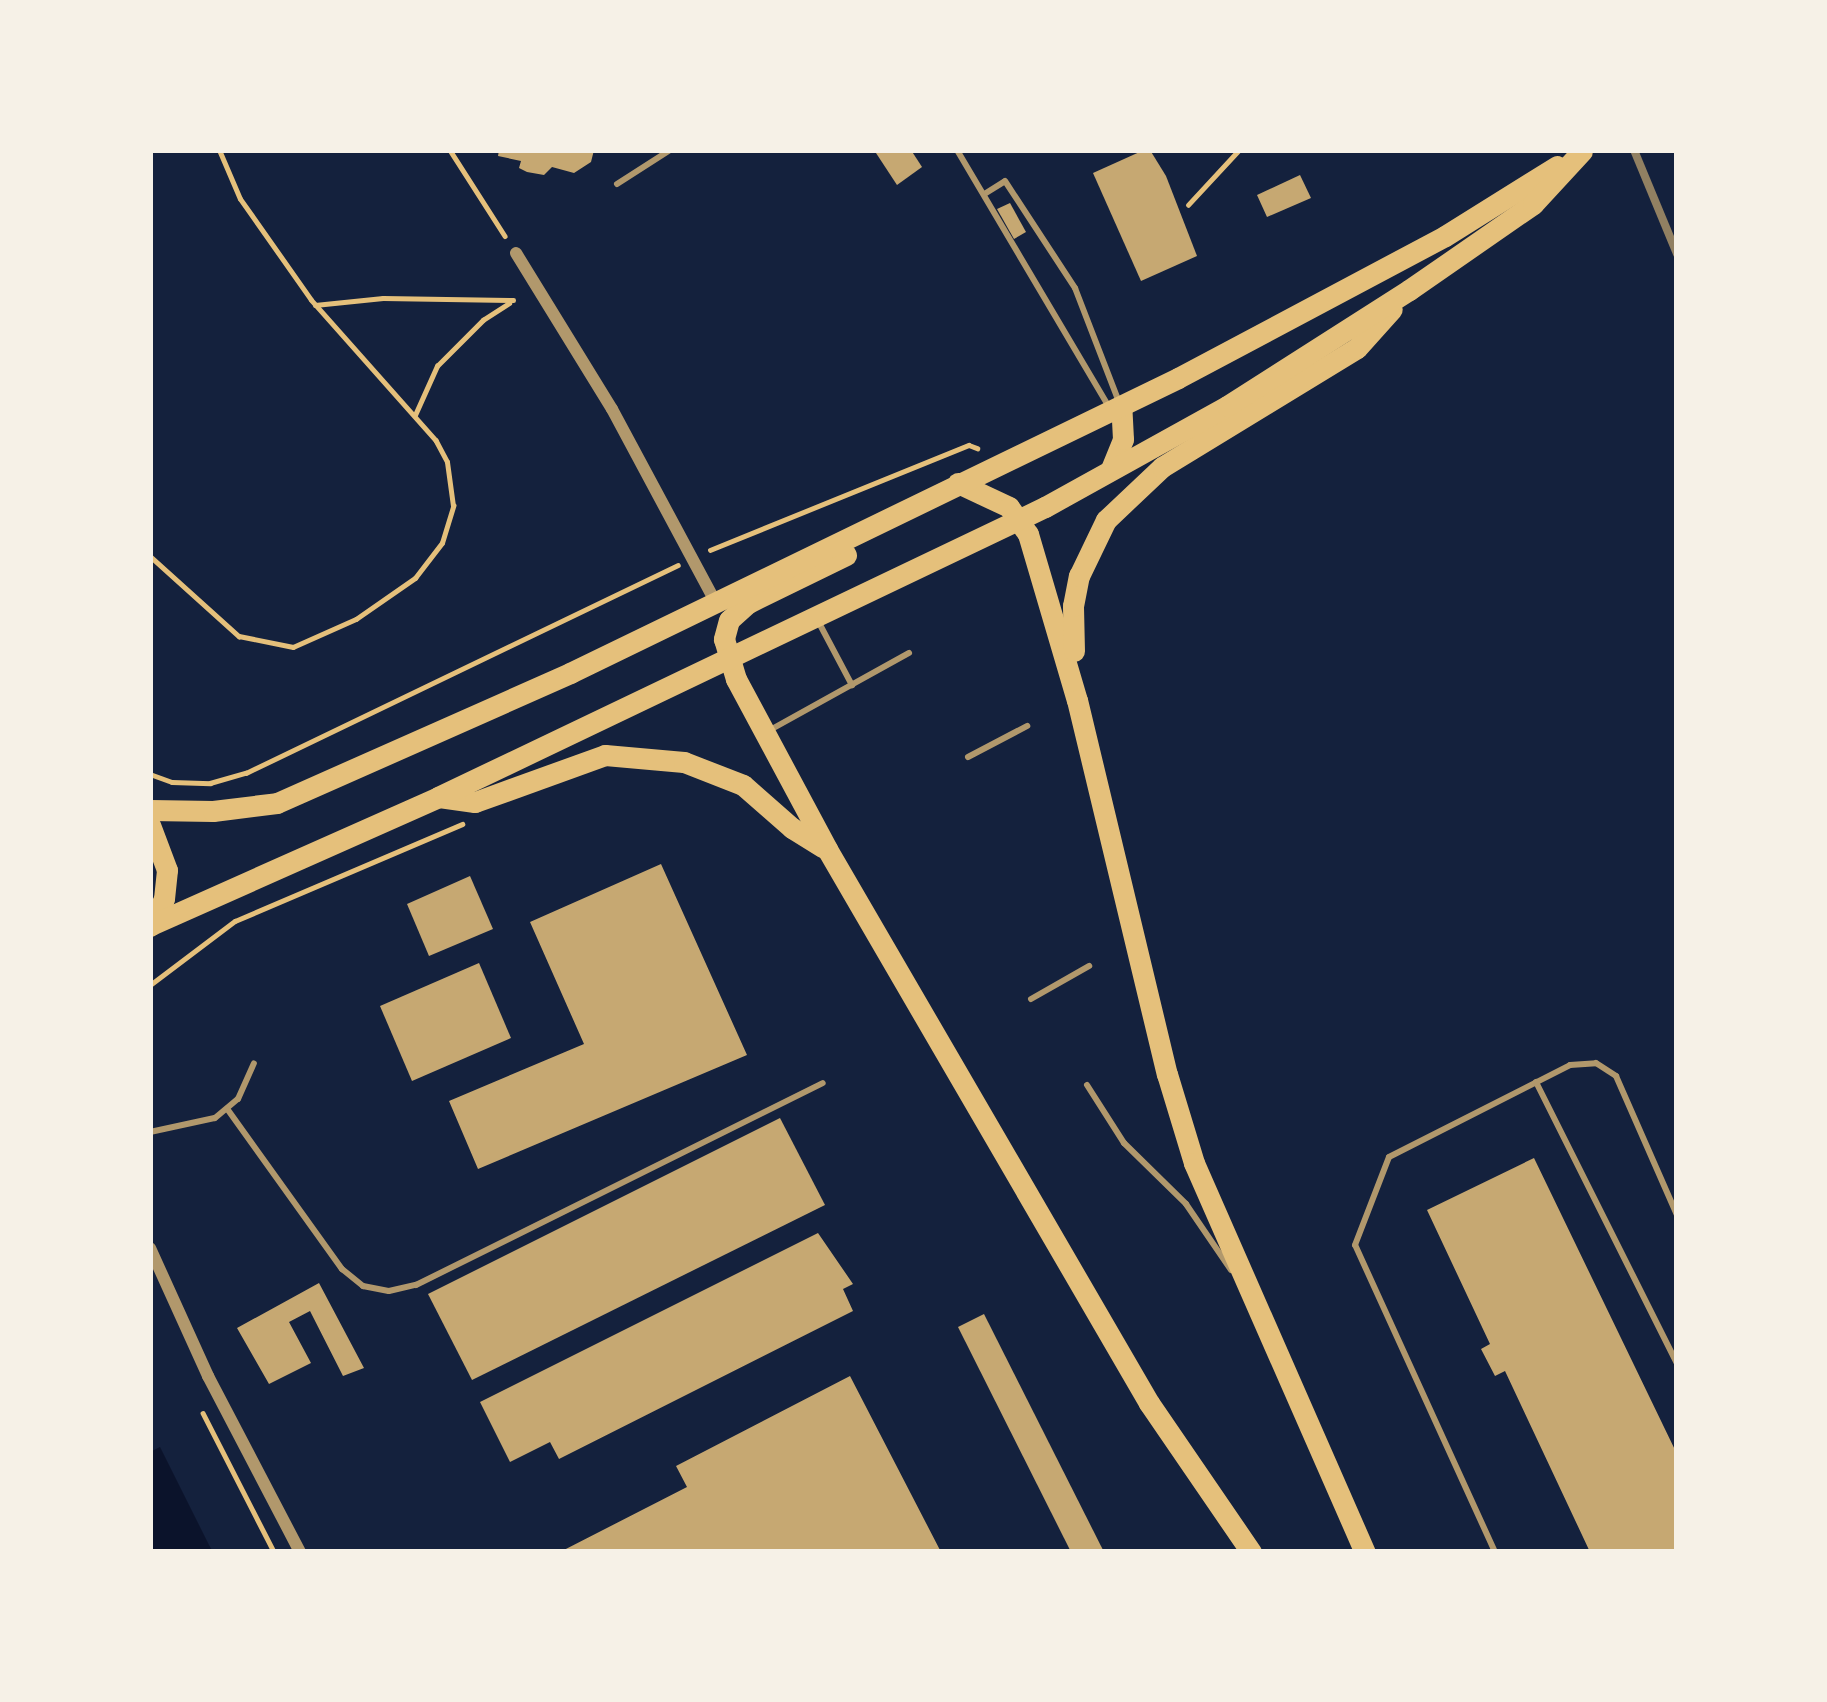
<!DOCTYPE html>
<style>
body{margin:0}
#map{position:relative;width:1827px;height:1702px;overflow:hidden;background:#14213d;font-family:"Varela Round",sans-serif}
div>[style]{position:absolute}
.water>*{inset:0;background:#0b132b}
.building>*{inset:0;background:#c6a872}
.path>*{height:4.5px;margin:-2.25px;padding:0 2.25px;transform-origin:2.25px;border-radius:2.25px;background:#e5c07b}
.service>*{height:6px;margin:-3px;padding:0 3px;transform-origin:3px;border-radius:3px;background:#b1986c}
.minor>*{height:12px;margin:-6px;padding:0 6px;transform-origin:6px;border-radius:6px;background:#b1986c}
.primary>*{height:21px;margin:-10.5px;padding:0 10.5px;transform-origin:10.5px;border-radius:10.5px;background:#e5c07b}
.rail>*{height:8px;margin:-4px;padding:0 4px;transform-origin:4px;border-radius:4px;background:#918062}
span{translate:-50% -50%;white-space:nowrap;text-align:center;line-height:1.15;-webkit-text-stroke:9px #f6f1e7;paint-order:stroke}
.frame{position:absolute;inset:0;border:153px solid #f6f1e7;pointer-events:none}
</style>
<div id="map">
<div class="water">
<div style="clip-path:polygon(160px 1447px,209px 1545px,213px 1552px,150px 1552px,150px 1452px)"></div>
</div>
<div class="building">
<div style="clip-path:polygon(499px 150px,594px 150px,591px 162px,574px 173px,552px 167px,544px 175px,527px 172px,519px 168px,521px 161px,498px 156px)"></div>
<div style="clip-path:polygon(874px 150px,911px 150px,922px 167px,897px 185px)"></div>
<div style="clip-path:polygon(1144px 150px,1150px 150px,1166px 176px,1197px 256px,1141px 281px,1093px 173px)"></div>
<div style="clip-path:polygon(1300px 175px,1311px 198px,1267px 217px,1257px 195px)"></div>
<div style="clip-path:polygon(1010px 203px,1026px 232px,1014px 239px,997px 209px)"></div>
<div style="clip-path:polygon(661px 864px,747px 1055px,478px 1169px,449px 1101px,584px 1044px,530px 922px)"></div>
<div style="clip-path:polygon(470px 876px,493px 929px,429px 956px,407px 904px)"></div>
<div style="clip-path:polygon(479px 963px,511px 1038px,412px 1081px,380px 1006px)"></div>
<div style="clip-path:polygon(780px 1118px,825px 1205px,472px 1380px,428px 1294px)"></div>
<div style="clip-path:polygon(1534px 1158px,1677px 1454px,1677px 1552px,1590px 1552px,1505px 1371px,1495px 1376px,1481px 1349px,1490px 1344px,1427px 1210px)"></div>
<div style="clip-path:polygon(818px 1233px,853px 1284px,843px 1289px,853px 1311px,559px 1459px,550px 1442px,510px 1462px,480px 1402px)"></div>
<div style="clip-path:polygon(319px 1283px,364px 1368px,343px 1376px,310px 1311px,289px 1322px,311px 1363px,269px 1384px,237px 1328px)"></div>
<div style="clip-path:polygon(984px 1314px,1104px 1552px,1071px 1552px,958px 1327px)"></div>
<div style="clip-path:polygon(850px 1376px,941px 1552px,560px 1552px,687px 1487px,676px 1466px)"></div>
</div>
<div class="path">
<div style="left:450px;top:150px;width:102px;rotate:57.4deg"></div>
<div style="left:1188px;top:205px;width:75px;rotate:-47.2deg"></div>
<div style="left:315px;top:305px;width:68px;rotate:-5.9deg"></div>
<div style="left:383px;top:298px;width:130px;rotate:0.9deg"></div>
<div style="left:415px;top:415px;width:54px;rotate:-65.8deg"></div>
<div style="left:437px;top:366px;width:65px;rotate:-45deg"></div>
<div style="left:483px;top:320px;width:31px;rotate:-33deg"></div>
<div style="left:710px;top:550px;width:279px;rotate:-22.1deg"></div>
<div style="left:969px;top:445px;width:9px;rotate:21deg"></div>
<div style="left:150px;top:556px;width:120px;rotate:42deg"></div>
<div style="left:239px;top:636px;width:55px;rotate:11.5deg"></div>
<div style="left:293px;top:647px;width:69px;rotate:-24deg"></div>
<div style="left:356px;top:619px;width:72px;rotate:-34.8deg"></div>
<div style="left:415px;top:578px;width:44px;rotate:-52.4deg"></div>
<div style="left:442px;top:543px;width:39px;rotate:-73deg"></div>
<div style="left:453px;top:506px;width:44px;rotate:-97.8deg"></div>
<div style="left:447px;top:462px;width:24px;rotate:-118deg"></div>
<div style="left:436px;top:441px;width:188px;rotate:-131.6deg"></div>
<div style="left:311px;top:300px;width:123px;rotate:-125.1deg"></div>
<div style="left:240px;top:199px;width:53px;rotate:-113.2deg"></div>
<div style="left:150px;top:774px;width:23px;rotate:20deg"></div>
<div style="left:172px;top:782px;width:38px;rotate:2deg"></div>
<div style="left:210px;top:783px;width:37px;rotate:-16deg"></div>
<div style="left:246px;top:773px;width:479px;rotate:-25.7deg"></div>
<div style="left:150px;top:985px;width:106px;rotate:-37deg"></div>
<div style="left:235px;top:921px;width:247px;rotate:-23.1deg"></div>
<div style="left:203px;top:1413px;width:156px;rotate:62.9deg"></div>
</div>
<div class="service">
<div style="left:957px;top:150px;width:296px;rotate:59.4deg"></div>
<div style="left:617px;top:184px;width:63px;rotate:-32.7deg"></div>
<div style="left:986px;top:193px;width:22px;rotate:-32deg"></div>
<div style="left:1005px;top:181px;width:128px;rotate:56.8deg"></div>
<div style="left:1075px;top:288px;width:122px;rotate:68.9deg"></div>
<div style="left:817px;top:619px;width:75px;rotate:62.1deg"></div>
<div style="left:770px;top:730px;width:159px;rotate:-29deg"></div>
<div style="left:968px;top:757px;width:67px;rotate:-27.7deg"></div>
<div style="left:1031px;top:999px;width:67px;rotate:-29.6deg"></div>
<div style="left:1536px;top:1082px;width:315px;rotate:63.4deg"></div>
<div style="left:1087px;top:1085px;width:69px;rotate:57.5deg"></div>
<div style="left:1124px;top:1143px;width:87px;rotate:44.5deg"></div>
<div style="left:1186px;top:1204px;width:80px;rotate:55.7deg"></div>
<div style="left:228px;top:1110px;width:196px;rotate:54.4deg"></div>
<div style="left:342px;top:1269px;width:27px;rotate:39deg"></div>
<div style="left:363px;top:1286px;width:26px;rotate:11deg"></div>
<div style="left:389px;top:1291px;width:28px;rotate:-13deg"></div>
<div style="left:416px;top:1285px;width:454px;rotate:-26.4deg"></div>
<div style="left:150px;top:1132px;width:66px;rotate:-12.2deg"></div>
<div style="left:215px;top:1118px;width:30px;rotate:-40deg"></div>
<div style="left:238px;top:1099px;width:39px;rotate:-66deg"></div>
<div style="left:1495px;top:1552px;width:337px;rotate:-114.5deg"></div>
<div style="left:1355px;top:1245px;width:94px;rotate:-68.9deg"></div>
<div style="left:1389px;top:1157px;width:203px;rotate:-26.9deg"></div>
<div style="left:1570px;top:1065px;width:26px;rotate:-4deg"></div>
<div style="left:1596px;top:1063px;width:24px;rotate:33deg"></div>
<div style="left:1616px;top:1076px;width:152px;rotate:66.3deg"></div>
</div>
<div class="minor">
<div style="left:516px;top:253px;width:183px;rotate:58.4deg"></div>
<div style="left:612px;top:409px;width:218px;rotate:61.8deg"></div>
<div style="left:150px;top:1248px;width:141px;rotate:65.6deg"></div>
<div style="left:208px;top:1376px;width:199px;rotate:62.4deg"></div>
</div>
<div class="primary">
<div style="left:1111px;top:469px;width:32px;rotate:-68deg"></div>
<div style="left:1123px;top:439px;width:33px;rotate:-93deg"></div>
<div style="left:958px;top:483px;width:56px;rotate:25.2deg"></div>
<div style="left:1009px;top:507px;width:33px;rotate:55deg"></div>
<div style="left:1028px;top:534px;width:173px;rotate:73.6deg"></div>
<div style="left:1077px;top:700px;width:385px;rotate:76.5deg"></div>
<div style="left:1167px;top:1074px;width:93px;rotate:73.1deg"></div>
<div style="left:1194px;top:1163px;width:425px;rotate:66.3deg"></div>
<div style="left:846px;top:555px;width:109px;rotate:153.9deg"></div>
<div style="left:748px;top:603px;width:25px;rotate:138deg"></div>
<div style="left:729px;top:620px;width:20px;rotate:105deg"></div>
<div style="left:724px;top:639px;width:42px;rotate:73.3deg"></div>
<div style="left:736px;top:679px;width:193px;rotate:61.8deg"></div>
<div style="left:827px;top:849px;width:641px;rotate:59.83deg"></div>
<div style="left:1149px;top:1403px;width:181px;rotate:55.6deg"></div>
<div style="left:1074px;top:651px;width:45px;rotate:-91.3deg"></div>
<div style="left:1073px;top:606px;width:31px;rotate:-79deg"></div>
<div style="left:1079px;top:576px;width:62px;rotate:-64.3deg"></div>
<div style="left:1106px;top:520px;width:77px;rotate:-43.4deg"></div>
<div style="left:1162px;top:467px;width:228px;rotate:-31.4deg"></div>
<div style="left:1357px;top:348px;width:52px;rotate:-48.1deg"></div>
<div style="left:439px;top:797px;width:36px;rotate:8deg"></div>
<div style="left:475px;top:802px;width:138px;rotate:-19.9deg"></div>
<div style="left:605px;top:755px;width:79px;rotate:5.1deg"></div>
<div style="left:684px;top:762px;width:63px;rotate:21.3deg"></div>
<div style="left:743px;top:785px;width:65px;rotate:41.3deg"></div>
<div style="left:792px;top:828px;width:36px;rotate:32deg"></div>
<div style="left:150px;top:810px;width:63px;rotate:0.9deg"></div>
<div style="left:213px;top:811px;width:64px;rotate:-7.1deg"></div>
<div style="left:277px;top:803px;width:321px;rotate:-23.9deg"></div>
<div style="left:570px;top:673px;width:676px;rotate:-25.88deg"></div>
<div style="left:1178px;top:378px;width:302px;rotate:-28deg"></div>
<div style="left:1445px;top:236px;width:132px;rotate:-32deg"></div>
<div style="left:150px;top:825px;width:48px;rotate:69.3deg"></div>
<div style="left:167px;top:870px;width:29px;rotate:96deg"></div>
<div style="left:164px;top:899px;width:30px;rotate:117deg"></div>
<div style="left:151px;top:925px;width:314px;rotate:-24deg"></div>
<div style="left:438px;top:797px;width:673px;rotate:-25.54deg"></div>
<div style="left:1045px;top:507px;width:208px;rotate:-29deg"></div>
<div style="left:1227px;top:406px;width:216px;rotate:-32.5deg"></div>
<div style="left:1409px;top:290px;width:151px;rotate:-34.7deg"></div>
<div style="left:1533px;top:204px;width:72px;rotate:-47.2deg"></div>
</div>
<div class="rail">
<div style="left:1634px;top:150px;width:113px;rotate:67.5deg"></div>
</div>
<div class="frame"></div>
</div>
